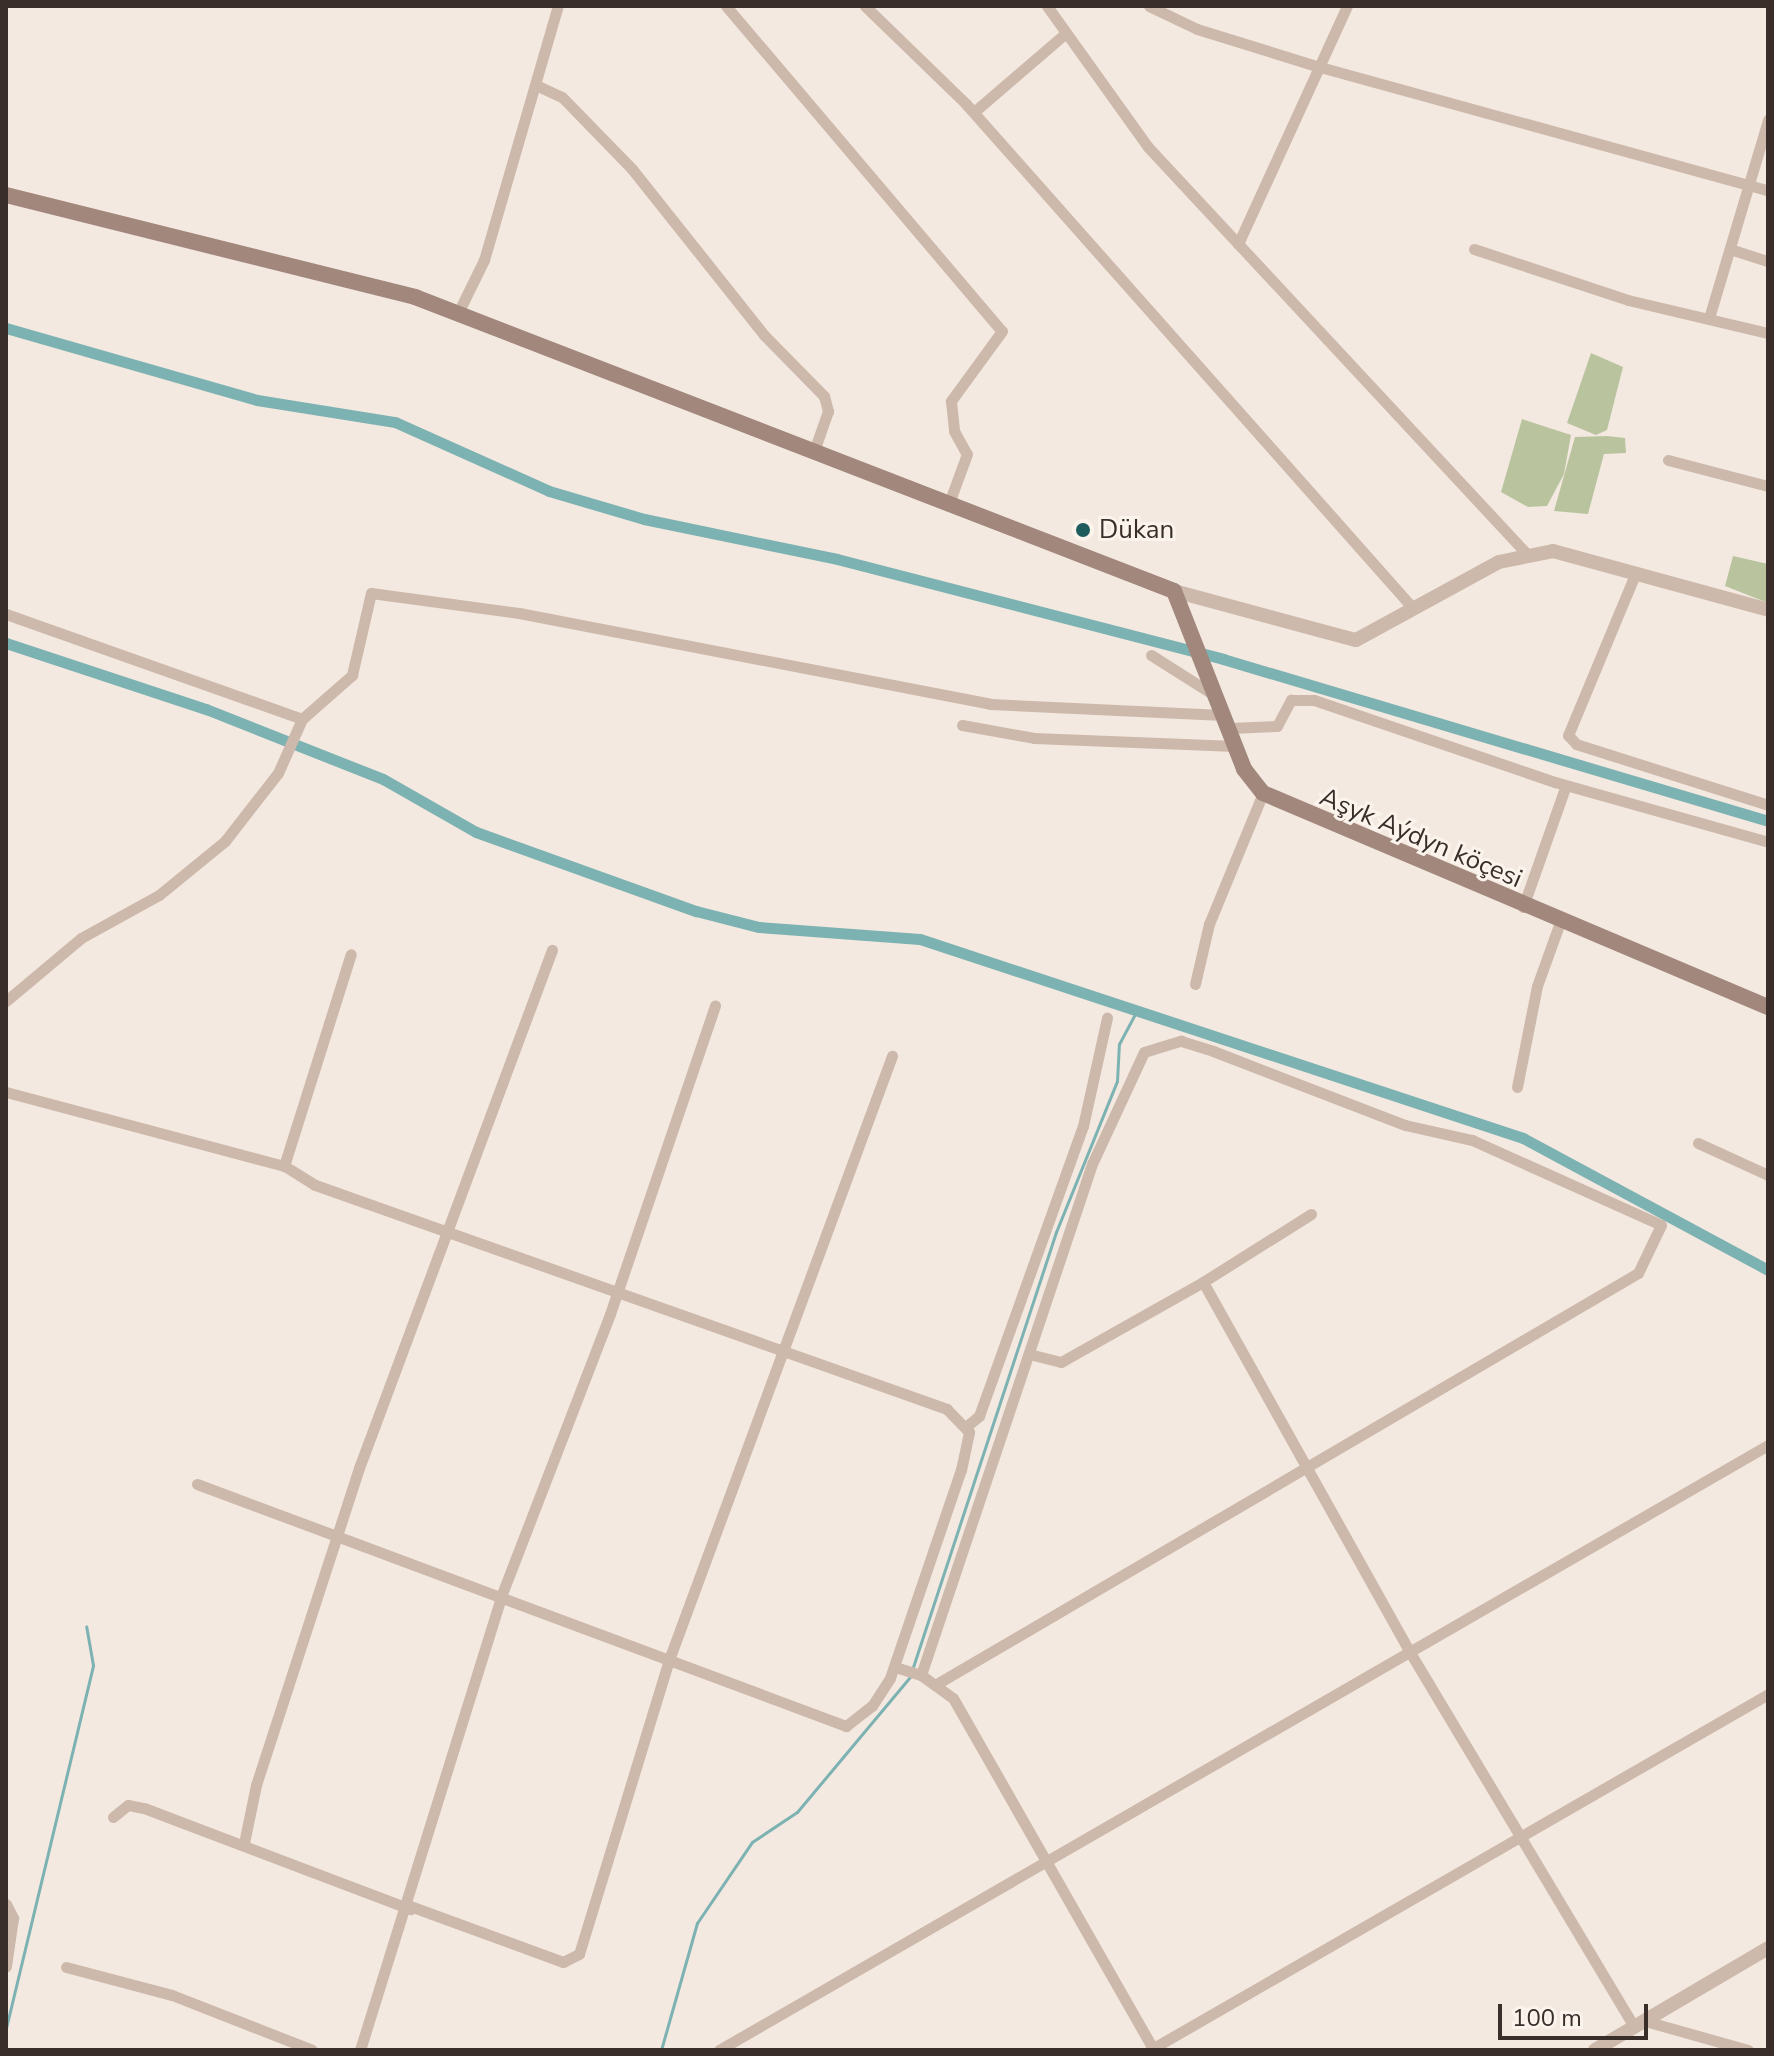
<!DOCTYPE html>
<meta charset="utf-8">
<style>
body{margin:0}
#map{position:relative;width:1774px;height:2056px;overflow:hidden;background:#f4e9e0;font-family:"Nunito Sans",sans-serif}
div>[style]{position:absolute}
.green>*{inset:0;background:#b9c49f}
.stream>*{height:3px;margin:-1.5px;padding:0 1.5px;transform-origin:1.5px;border-radius:1.5px;background:#7db2b2}
.canal>*{height:11px;margin:-5.5px;padding:0 5.5px;transform-origin:5.5px;border-radius:5.5px;background:#7db2b2}
.minor>*{height:11px;margin:-5.5px;padding:0 5.5px;transform-origin:5.5px;border-radius:5.5px;background:#cdb9ab}
.tertiary>*{height:14px;margin:-7px;padding:0 7px;transform-origin:7px;border-radius:7px;background:#cdb9ab}
.secondary>*{height:16px;margin:-8px;padding:0 8px;transform-origin:8px;border-radius:8px;background:#a1877c}
.dots>*{width:22px;height:22px;translate:-50% -50%;box-sizing:border-box;border:4px solid #fbf4ec;border-radius:50%}
span{translate:-50% -50%;white-space:nowrap;text-align:center;line-height:1.15;-webkit-text-stroke:6px #fbf4ec;paint-order:stroke}
.poi-label{font-size:26px;color:#3a2e2a}
.left{translate:0 -50%;text-align:left}
.street-label{font-size:26px;color:#3a2e2a}
.frame{position:absolute;inset:0;border:8px solid #3a2e2a;pointer-events:none}
.scale{position:absolute;left:1498px;top:2004px;width:150px;height:36px;box-sizing:border-box;border:4px solid #3a2e2a;border-top:0;padding-left:10px;font-size:24px;line-height:28px;white-space:nowrap;color:#3a2e2a;-webkit-text-stroke:6px #fbf4ec;paint-order:stroke}
</style>
<div id="map">
<div class="green">
<div style="clip-path:polygon(1591px 353px,1623px 367px,1607px 430px,1596px 435px,1567px 423px)"></div>
<div style="clip-path:polygon(1522px 419px,1571px 435px,1564px 474px,1547px 506px,1528px 507px,1501px 492px)"></div>
<div style="clip-path:polygon(1607px 436px,1625px 438px,1626px 453px,1604px 454px,1588px 514px,1554px 511px,1575px 437px)"></div>
<div style="clip-path:polygon(1733px 556px,1768px 564px,1768px 603px,1725px 586px)"></div>
</div>
<div class="stream">
<div style="left:912px;top:1670px;width:461px;rotate:-71.8deg"></div>
<div style="left:1056px;top:1232px;width:163px;rotate:-68deg"></div>
<div style="left:1117px;top:1081px;width:37px;rotate:-87deg"></div>
<div style="left:1119px;top:1044px;width:40px;rotate:-62deg"></div>
<div style="left:6px;top:2028px;width:373px;rotate:-76.5deg"></div>
<div style="left:93px;top:1665px;width:39px;rotate:-100deg"></div>
<div style="left:661px;top:2050px;width:132px;rotate:-74.2deg"></div>
<div style="left:697px;top:1923px;width:98px;rotate:-55.8deg"></div>
<div style="left:752px;top:1842px;width:54px;rotate:-33.7deg"></div>
<div style="left:797px;top:1812px;width:176px;rotate:-50.1deg"></div>
</div>
<div class="canal">
<div style="left:6px;top:328px;width:261px;rotate:16deg"></div>
<div style="left:257px;top:400px;width:140px;rotate:9.1deg"></div>
<div style="left:395px;top:422px;width:169px;rotate:24.1deg"></div>
<div style="left:549px;top:491px;width:99px;rotate:16.4deg"></div>
<div style="left:644px;top:519px;width:197px;rotate:11.7deg"></div>
<div style="left:837px;top:559px;width:399px;rotate:14.5deg"></div>
<div style="left:1223px;top:659px;width:569px;rotate:16.55deg"></div>
<div style="left:6px;top:643px;width:211px;rotate:18.3deg"></div>
<div style="left:206px;top:709px;width:190px;rotate:21.6deg"></div>
<div style="left:383px;top:779px;width:107px;rotate:29.7deg"></div>
<div style="left:476px;top:832px;width:234px;rotate:19.8deg"></div>
<div style="left:696px;top:911px;width:65px;rotate:14.3deg"></div>
<div style="left:759px;top:927px;width:161px;rotate:4.3deg"></div>
<div style="left:920px;top:939px;width:635px;rotate:18.26deg"></div>
<div style="left:1523px;top:1138px;width:278px;rotate:28.3deg"></div>
</div>
<div class="minor">
<div style="left:726px;top:6px;width:426px;rotate:49.7deg"></div>
<div style="left:1002px;top:331px;width:87px;rotate:126.1deg"></div>
<div style="left:951px;top:401px;width:30px;rotate:84deg"></div>
<div style="left:954px;top:431px;width:26px;rotate:61deg"></div>
<div style="left:967px;top:454px;width:52px;rotate:110.2deg"></div>
<div style="left:865px;top:6px;width:141px;rotate:44.1deg"></div>
<div style="left:966px;top:104px;width:671px;rotate:48.44deg"></div>
<div style="left:1047px;top:6px;width:173px;rotate:54.4deg"></div>
<div style="left:1148px;top:147px;width:553px;rotate:47.05deg"></div>
<div style="left:1149px;top:6px;width:53px;rotate:25.6deg"></div>
<div style="left:1197px;top:29px;width:129px;rotate:17.2deg"></div>
<div style="left:1320px;top:67px;width:465px;rotate:15.4deg"></div>
<div style="left:538px;top:86px;width:26px;rotate:25deg"></div>
<div style="left:562px;top:97px;width:100px;rotate:45.8deg"></div>
<div style="left:632px;top:169px;width:212px;rotate:51.5deg"></div>
<div style="left:764px;top:335px;width:86px;rotate:45.5deg"></div>
<div style="left:824px;top:396px;width:16px;rotate:75deg"></div>
<div style="left:828px;top:411px;width:42px;rotate:109.3deg"></div>
<div style="left:974px;top:112px;width:121px;rotate:-40.7deg"></div>
<div style="left:1238px;top:244px;width:262px;rotate:-65.4deg"></div>
<div style="left:1474px;top:249px;width:162px;rotate:18.3deg"></div>
<div style="left:1628px;top:300px;width:144px;rotate:13.3deg"></div>
<div style="left:1730px;top:249px;width:40px;rotate:18deg"></div>
<div style="left:458px;top:313px;width:59px;rotate:-63.9deg"></div>
<div style="left:484px;top:260px;width:265px;rotate:-73.8deg"></div>
<div style="left:1709px;top:318px;width:207px;rotate:-73.4deg"></div>
<div style="left:1668px;top:460px;width:103px;rotate:14.6deg"></div>
<div style="left:1636px;top:572px;width:177px;rotate:112.6deg"></div>
<div style="left:1568px;top:735px;width:12px;rotate:48deg"></div>
<div style="left:1576px;top:744px;width:201px;rotate:17.6deg"></div>
<div style="left:6px;top:614px;width:314px;rotate:19.5deg"></div>
<div style="left:1151px;top:655px;width:75px;rotate:32.4deg"></div>
<div style="left:962px;top:725px;width:73px;rotate:10.2deg"></div>
<div style="left:1034px;top:738px;width:201px;rotate:2.3deg"></div>
<div style="left:1229px;top:728px;width:48px;rotate:-2.4deg"></div>
<div style="left:1277px;top:726px;width:30px;rotate:-62deg"></div>
<div style="left:1291px;top:700px;width:23px"></div>
<div style="left:1314px;top:700px;width:255px;rotate:18.8deg"></div>
<div style="left:1555px;top:782px;width:221px;rotate:15.7deg"></div>
<div style="left:1523px;top:907px;width:129px;rotate:-70.6deg"></div>
<div style="left:1195px;top:984px;width:62px;rotate:-76.9deg"></div>
<div style="left:1209px;top:924px;width:142px;rotate:-67.6deg"></div>
<div style="left:6px;top:1001px;width:98px;rotate:-40deg"></div>
<div style="left:81px;top:938px;width:89px;rotate:-28.9deg"></div>
<div style="left:159px;top:895px;width:85px;rotate:-39.3deg"></div>
<div style="left:225px;top:841px;width:86px;rotate:-52.1deg"></div>
<div style="left:278px;top:773px;width:59px;rotate:-66deg"></div>
<div style="left:302px;top:719px;width:67px;rotate:-41.3deg"></div>
<div style="left:352px;top:675px;width:84px;rotate:-77deg"></div>
<div style="left:371px;top:593px;width:149px;rotate:7.7deg"></div>
<div style="left:519px;top:613px;width:480px;rotate:10.9deg"></div>
<div style="left:990px;top:704px;width:233px;rotate:2.7deg"></div>
<div style="left:1517px;top:1087px;width:103px;rotate:-78.8deg"></div>
<div style="left:1537px;top:986px;width:68px;rotate:-70.2deg"></div>
<div style="left:6px;top:1092px;width:288px;rotate:14.9deg"></div>
<div style="left:1698px;top:1143px;width:77px;rotate:24.6deg"></div>
<div style="left:1311px;top:1214px;width:128px;rotate:147.8deg"></div>
<div style="left:1203px;top:1282px;width:426px;rotate:60.8deg"></div>
<div style="left:1411px;top:1654px;width:435px;rotate:59.1deg"></div>
<div style="left:1029px;top:1354px;width:33px;rotate:14deg"></div>
<div style="left:1061px;top:1362px;width:163px;rotate:-29.4deg"></div>
<div style="left:967px;top:1426px;width:16px;rotate:-40deg"></div>
<div style="left:979px;top:1416px;width:308px;rotate:-70.3deg"></div>
<div style="left:1083px;top:1126px;width:111px;rotate:-77.5deg"></div>
<div style="left:197px;top:1484px;width:693px;rotate:20.45deg"></div>
<div style="left:846px;top:1726px;width:33px;rotate:-38deg"></div>
<div style="left:872px;top:1706px;width:33px;rotate:-57deg"></div>
<div style="left:890px;top:1678px;width:220px;rotate:-71.2deg"></div>
<div style="left:961px;top:1470px;width:39px;rotate:-78deg"></div>
<div style="left:969px;top:1432px;width:32px;rotate:-134deg"></div>
<div style="left:947px;top:1409px;width:671px;rotate:-160.48deg"></div>
<div style="left:315px;top:1185px;width:36px;rotate:-148deg"></div>
<div style="left:284px;top:1166px;width:222px;rotate:-72.5deg"></div>
<div style="left:895px;top:1667px;width:27px;rotate:17deg"></div>
<div style="left:921px;top:1675px;width:39px;rotate:36deg"></div>
<div style="left:953px;top:1698px;width:405px;rotate:60.3deg"></div>
<div style="left:921px;top:1675px;width:539px;rotate:-71.5deg"></div>
<div style="left:1092px;top:1164px;width:123px;rotate:-65.1deg"></div>
<div style="left:1144px;top:1052px;width:39px;rotate:-17deg"></div>
<div style="left:1181px;top:1041px;width:34px;rotate:17deg"></div>
<div style="left:1213px;top:1051px;width:206px;rotate:21.1deg"></div>
<div style="left:1405px;top:1125px;width:69px;rotate:12.6deg"></div>
<div style="left:1472px;top:1140px;width:207px;rotate:24.2deg"></div>
<div style="left:1661px;top:1225px;width:53px;rotate:115.6deg"></div>
<div style="left:1638px;top:1273px;width:815px;rotate:149.63deg"></div>
<div style="left:113px;top:1817px;width:19px;rotate:-39deg"></div>
<div style="left:128px;top:1805px;width:16px;rotate:11deg"></div>
<div style="left:144px;top:1808px;width:285px;rotate:20.8deg"></div>
<div style="left:244px;top:1843px;width:59px;rotate:-78.3deg"></div>
<div style="left:256px;top:1785px;width:333px;rotate:-72deg"></div>
<div style="left:359px;top:1468px;width:553px;rotate:-69.57deg"></div>
<div style="left:6px;top:1904px;width:16px;rotate:63deg"></div>
<div style="left:13px;top:1918px;width:49px;rotate:98.3deg"></div>
<div style="left:410px;top:1906px;width:163px;rotate:20.1deg"></div>
<div style="left:563px;top:1962px;width:18px;rotate:-27deg"></div>
<div style="left:579px;top:1954px;width:311px;rotate:-73deg"></div>
<div style="left:670px;top:1657px;width:641px;rotate:-69.73deg"></div>
<div style="left:66px;top:1967px;width:110px;rotate:14.8deg"></div>
<div style="left:172px;top:1995px;width:150px;rotate:21.4deg"></div>
<div style="left:1645px;top:2021px;width:107px;rotate:15.7deg"></div>
<div style="left:360px;top:2050px;width:478px;rotate:-72.7deg"></div>
<div style="left:502px;top:1594px;width:300px;rotate:-68.9deg"></div>
<div style="left:610px;top:1314px;width:326px;rotate:-71.2deg"></div>
<div style="left:719px;top:2050px;width:1211px;rotate:-29.97deg"></div>
<div style="left:1150px;top:2050px;width:713px;rotate:-29.94deg"></div>
</div>
<div class="tertiary">
<div style="left:1174px;top:591px;width:188px;rotate:15.1deg"></div>
<div style="left:1356px;top:640px;width:163px;rotate:-28.6deg"></div>
<div style="left:1499px;top:562px;width:55px;rotate:-11.5deg"></div>
<div style="left:1553px;top:551px;width:223px;rotate:15.3deg"></div>
<div style="left:1595px;top:2050px;width:201px;rotate:-30.5deg"></div>
</div>
<div class="secondary">
<div style="left:6px;top:195px;width:422px;rotate:14deg"></div>
<div style="left:415px;top:297px;width:814px;rotate:21.17deg"></div>
<div style="left:1174px;top:591px;width:191px;rotate:68.5deg"></div>
<div style="left:1244px;top:769px;width:31px;rotate:52deg"></div>
<div style="left:1263px;top:793px;width:548px;rotate:22.97deg"></div>
</div>
<div class="dots">
<div style="left:1083px;top:530px;background:#1e5c5d"></div>
</div>
<div class="poi-label">
<span class="left" style="left:1099px;top:530px">Dükan</span>
</div>
<div class="street-label">
<span style="left:1421px;top:838px;rotate:23deg">Aşyk Aýdyn köçesi</span>
</div>
<div class="frame"></div>
<div class="scale">100 m</div>
</div>
